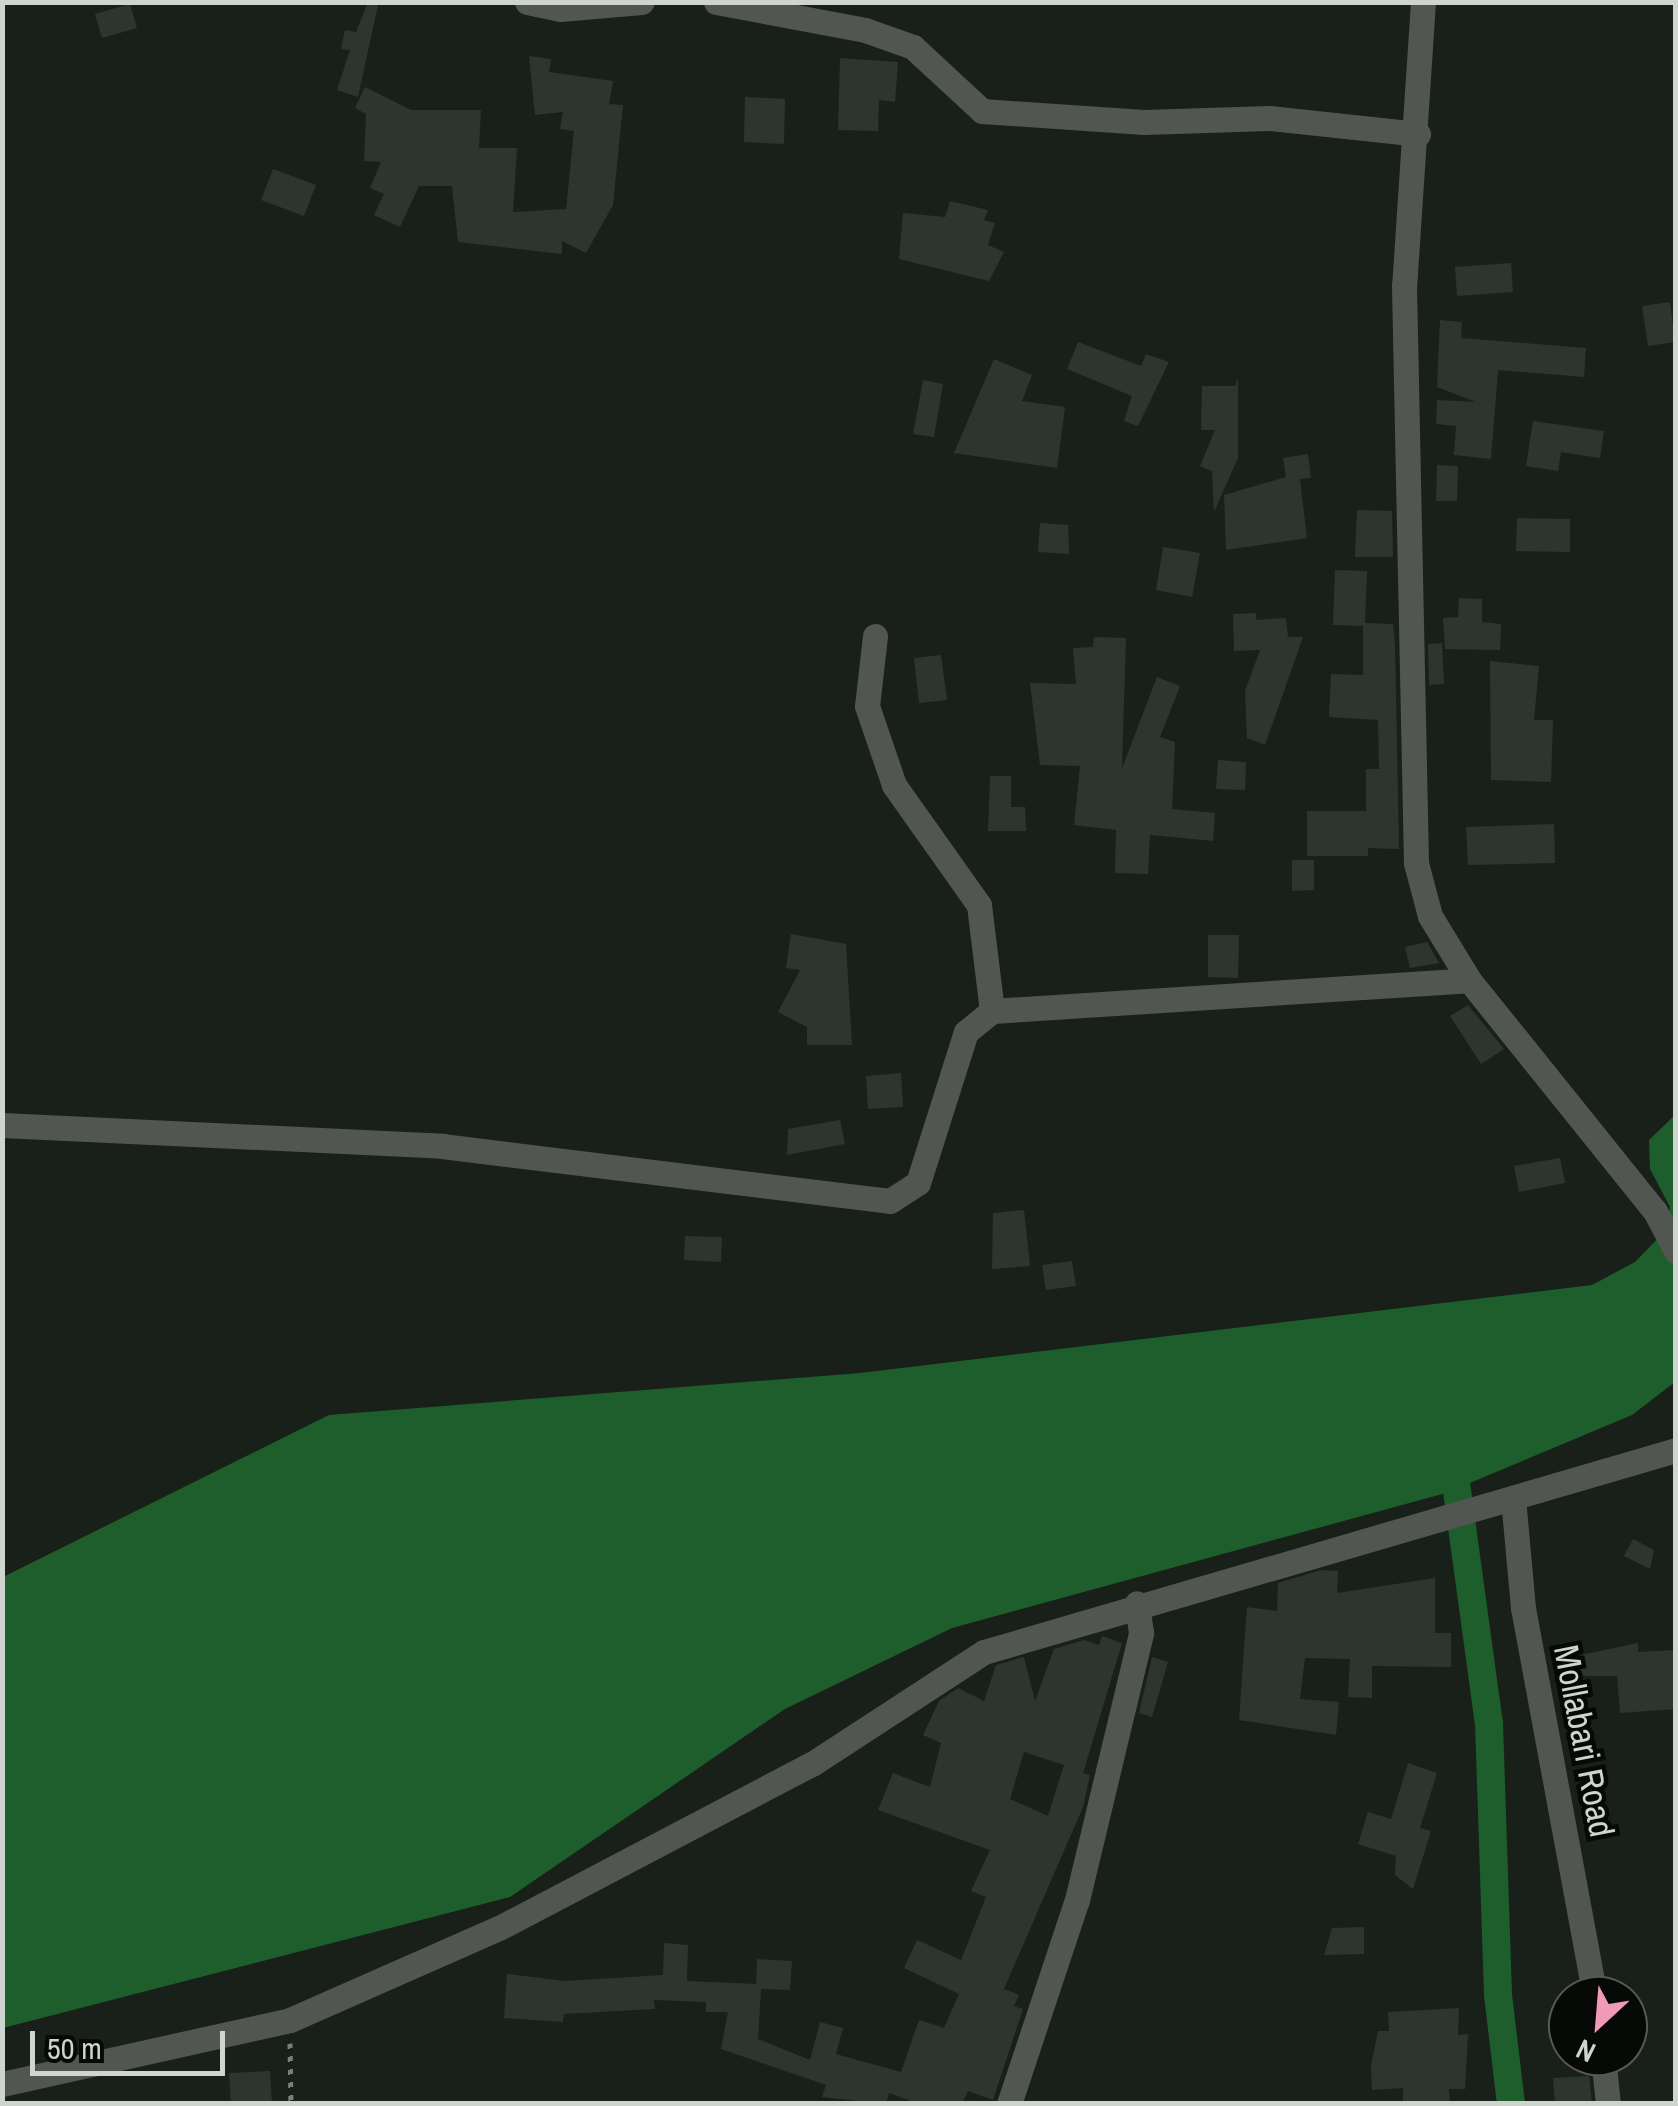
<!DOCTYPE html>
<style>
body{margin:0}
#map{position:relative;width:1678px;height:2106px;overflow:hidden;background:#182019;font-family:"Archivo Narrow",sans-serif}
div>[style]{position:absolute}
.water>*{inset:0;background:#1e5d2c}
.canal>*{height:28px;margin:-14px;padding:0 14px;transform-origin:14px;border-radius:14px;background:#1e5d2c}
.building>*{inset:0;background:#2d362e}
.path>*{height:5px;margin-top:-2.5px;transform-origin:0;background:repeating-linear-gradient(90deg,#798079 0 5px,transparent 0 13px)}
.minor>*{height:25px;margin:-12.5px;padding:0 12.5px;transform-origin:12.5px;border-radius:12.5px;background:#525653}
span{translate:-50% -50%;white-space:nowrap;text-align:center;line-height:1.15;-webkit-text-stroke:9px #060906;paint-order:stroke}
.street-label{font-size:35px;color:#ced4ce}
.frame{position:absolute;inset:0;border:5px solid #ced4ce;pointer-events:none}
.north{position:absolute;left:1548px;top:1976px;width:100px;height:100px;box-sizing:border-box;background:#060906;border:2px solid #565a56;border-radius:50%;rotate:206deg;font-size:28px;font-weight:700;line-height:40px;text-align:center;color:#ced4ce}
.north::after{content:'';display:block;margin:auto;width:35px;height:45px;background:#f09ab7;clip-path:polygon(50% 0,100% 100%,50% 72%,0 100%)}
.scale{position:absolute;left:30px;top:2031px;width:195px;height:45px;box-sizing:border-box;border:5px solid #ced4ce;border-top:0;padding-left:12px;font-size:30px;line-height:35px;white-space:nowrap;color:#ced4ce;-webkit-text-stroke:8px #060906;paint-order:stroke}
</style>
<div id="map">
<div class="water">
<div style="clip-path:polygon(1675px 1115px,1675px 1382px,1632px 1415px,1446px 1493px,952px 1628px,785px 1709px,510px 1897px,3px 2028px,3px 1577px,329px 1415px,860px 1373px,1592px 1285px,1635px 1262px,1667px 1229px,1670px 1207px,1650px 1169px,1649px 1140px)"></div>
</div>
<div class="canal">
<div style="left:1452px;top:1454px;width:272px;rotate:82.2deg"></div>
<div style="left:1489px;top:1723px;width:272px;rotate:88.1deg"></div>
<div style="left:1498px;top:1995px;width:110px;rotate:83.2deg"></div>
</div>
<div class="building">
<div style="clip-path:polygon(368px 2px,378px 5px,358px 97px,337px 90px,350px 50px,341px 49px,345px 30px,356px 32px)"></div>
<div style="clip-path:polygon(130px 4px,137px 28px,102px 38px,95px 14px)"></div>
<div style="clip-path:polygon(529px 56px,551px 59px,549px 72px,613px 81px,609px 104px,623px 105px,613px 205px,586px 253px,562px 241px,562px 254px,458px 242px,452px 186px,419px 186px,400px 227px,374px 215px,384px 194px,370px 188px,381px 162px,364px 161px,366px 114px,355px 108px,365px 87px,411px 110px,481px 110px,479px 148px,517px 148px,513px 212px,566px 209px,574px 131px,560px 129px,563px 112px,535px 115px)"></div>
<div style="clip-path:polygon(840px 58px,898px 62px,895px 102px,879px 100px,878px 131px,838px 130px)"></div>
<div style="clip-path:polygon(745px 97px,785px 99px,784px 144px,744px 142px)"></div>
<div style="clip-path:polygon(273px 169px,316px 185px,304px 216px,261px 200px)"></div>
<div style="clip-path:polygon(950px 201px,988px 210px,984px 220px,995px 223px,988px 245px,1004px 252px,989px 281px,899px 259px,903px 213px,945px 217px)"></div>
<div style="clip-path:polygon(1511px 263px,1513px 292px,1457px 296px,1455px 267px)"></div>
<div style="clip-path:polygon(1670px 302px,1675px 342px,1648px 346px,1642px 306px)"></div>
<div style="clip-path:polygon(1440px 320px,1462px 322px,1461px 338px,1586px 348px,1584px 377px,1498px 370px,1491px 459px,1454px 455px,1456px 426px,1436px 424px,1437px 400px,1476px 402px,1437px 387px)"></div>
<div style="clip-path:polygon(1078px 342px,1141px 366px,1146px 354px,1169px 362px,1138px 426px,1124px 421px,1132px 396px,1067px 369px)"></div>
<div style="clip-path:polygon(994px 359px,1032px 375px,1022px 401px,1065px 407px,1057px 468px,954px 453px)"></div>
<div style="clip-path:polygon(1238px 378px,1238px 458px,1214px 512px,1212px 471px,1200px 466px,1215px 430px,1201px 430px,1202px 386px,1235px 386px)"></div>
<div style="clip-path:polygon(923px 380px,943px 384px,934px 437px,913px 434px)"></div>
<div style="clip-path:polygon(1533px 421px,1604px 431px,1600px 458px,1561px 452px,1558px 471px,1526px 466px)"></div>
<div style="clip-path:polygon(1308px 454px,1311px 478px,1300px 479px,1307px 538px,1226px 550px,1224px 495px,1286px 477px,1283px 458px)"></div>
<div style="clip-path:polygon(1437px 465px,1458px 466px,1457px 501px,1436px 501px)"></div>
<div style="clip-path:polygon(1357px 510px,1392px 511px,1393px 557px,1355px 557px)"></div>
<div style="clip-path:polygon(1517px 518px,1570px 519px,1570px 552px,1516px 551px)"></div>
<div style="clip-path:polygon(1040px 523px,1068px 525px,1069px 554px,1038px 552px)"></div>
<div style="clip-path:polygon(1163px 547px,1200px 553px,1192px 597px,1156px 590px)"></div>
<div style="clip-path:polygon(1335px 570px,1367px 571px,1365px 623px,1393px 624px,1395px 645px,1399px 849px,1368px 848px,1368px 856px,1307px 856px,1307px 811px,1366px 811px,1366px 769px,1379px 769px,1378px 720px,1329px 717px,1331px 674px,1363px 675px,1363px 626px,1333px 625px)"></div>
<div style="clip-path:polygon(1459px 598px,1482px 599px,1482px 622px,1501px 624px,1500px 650px,1445px 649px,1443px 618px,1458px 617px)"></div>
<div style="clip-path:polygon(1256px 613px,1256px 620px,1286px 618px,1288px 637px,1303px 637px,1265px 745px,1247px 738px,1245px 691px,1260px 650px,1234px 651px,1233px 614px)"></div>
<div style="clip-path:polygon(1094px 637px,1126px 638px,1122px 768px,1157px 677px,1180px 686px,1160px 737px,1175px 742px,1172px 809px,1215px 813px,1213px 841px,1150px 835px,1148px 874px,1115px 873px,1116px 830px,1074px 825px,1080px 766px,1040px 765px,1030px 683px,1076px 684px,1073px 648px,1093px 647px)"></div>
<div style="clip-path:polygon(1442px 643px,1444px 684px,1429px 685px,1428px 644px)"></div>
<div style="clip-path:polygon(941px 655px,947px 700px,919px 703px,914px 658px)"></div>
<div style="clip-path:polygon(1490px 661px,1539px 666px,1534px 720px,1553px 720px,1551px 782px,1491px 780px)"></div>
<div style="clip-path:polygon(1218px 760px,1246px 762px,1245px 790px,1216px 789px)"></div>
<div style="clip-path:polygon(990px 776px,1011px 776px,1011px 807px,1025px 807px,1026px 831px,988px 831px)"></div>
<div style="clip-path:polygon(1554px 824px,1555px 863px,1468px 865px,1466px 827px)"></div>
<div style="clip-path:polygon(1292px 860px,1314px 860px,1314px 890px,1292px 891px)"></div>
<div style="clip-path:polygon(791px 934px,846px 944px,852px 1045px,807px 1045px,807px 1027px,778px 1012px,800px 970px,786px 968px)"></div>
<div style="clip-path:polygon(1208px 935px,1239px 935px,1238px 978px,1208px 977px)"></div>
<div style="clip-path:polygon(1427px 942px,1439px 963px,1410px 968px,1405px 947px)"></div>
<div style="clip-path:polygon(1468px 1005px,1504px 1049px,1481px 1064px,1450px 1016px)"></div>
<div style="clip-path:polygon(901px 1073px,903px 1107px,868px 1109px,866px 1076px)"></div>
<div style="clip-path:polygon(840px 1120px,845px 1144px,787px 1155px,788px 1129px)"></div>
<div style="clip-path:polygon(1560px 1158px,1565px 1183px,1519px 1192px,1514px 1166px)"></div>
<div style="clip-path:polygon(1024px 1210px,1030px 1266px,992px 1269px,993px 1213px)"></div>
<div style="clip-path:polygon(685px 1236px,722px 1237px,721px 1262px,684px 1260px)"></div>
<div style="clip-path:polygon(1072px 1261px,1076px 1286px,1046px 1290px,1042px 1265px)"></div>
<div style="clip-path:polygon(1633px 1539px,1654px 1550px,1650px 1569px,1624px 1556px)"></div>
<div style="clip-path:polygon(1321px 1570px,1338px 1571px,1337px 1593px,1435px 1578px,1435px 1633px,1451px 1633px,1451px 1667px,1372px 1666px,1372px 1698px,1348px 1697px,1350px 1659px,1305px 1658px,1300px 1699px,1339px 1702px,1336px 1735px,1239px 1720px,1247px 1607px,1277px 1611px,1278px 1583px)"></div>
<div style="clip-path:polygon(evenodd,1102px 1636px,1122px 1643px,1083px 1773px,1090px 1775px,1083px 1807px,1004px 1989px,1019px 1995px,1014px 2006px,1023px 2009px,993px 2100px,968px 2091px,962px 2104px,919px 2104px,889px 2093px,886px 2104px,822px 2097px,826px 2085px,721px 2049px,728px 2012px,706px 2012px,706px 2002px,654px 2000px,655px 2009px,564px 2014px,563px 2022px,504px 2018px,507px 1974px,565px 1981px,663px 1975px,664px 1943px,688px 1945px,687px 1981px,756px 1984px,757px 1959px,792px 1961px,790px 1990px,761px 1989px,758px 2039px,810px 2060px,820px 2022px,843px 2028px,836px 2054px,901px 2072px,919px 2020px,944px 2028px,959px 1994px,904px 1968px,917px 1940px,961px 1960px,986px 1897px,971px 1891px,990px 1850px,878px 1810px,893px 1773px,930px 1787px,941px 1743px,923px 1735px,939px 1701px,958px 1688px,984px 1701px,996px 1665px,1024px 1657px,1035px 1701px,1054px 1649px,1084px 1640px,1099px 1645px,1102px 1636px,1024px 1752px,1064px 1765px,1048px 1816px,1010px 1799px,1024px 1752px)"></div>
<div style="clip-path:polygon(1638px 1643px,1638px 1652px,1676px 1650px,1676px 1709px,1620px 1713px,1617px 1676px,1578px 1676px,1576px 1656px)"></div>
<div style="clip-path:polygon(1152px 1657px,1168px 1662px,1152px 1717px,1139px 1713px)"></div>
<div style="clip-path:polygon(1408px 1763px,1437px 1773px,1420px 1828px,1431px 1831px,1413px 1889px,1395px 1875px,1396px 1856px,1358px 1844px,1368px 1812px,1391px 1819px)"></div>
<div style="clip-path:polygon(1364px 1927px,1364px 1954px,1324px 1955px,1332px 1928px)"></div>
<div style="clip-path:polygon(1459px 2008px,1458px 2035px,1468px 2034px,1465px 2089px,1449px 2089px,1450px 2104px,1403px 2104px,1403px 2088px,1372px 2090px,1371px 2065px,1378px 2031px,1389px 2031px,1388px 2012px)"></div>
<div style="clip-path:polygon(270px 2071px,272px 2104px,231px 2104px,229px 2073px)"></div>
<div style="clip-path:polygon(1589px 2076px,1592px 2104px,1555px 2104px,1553px 2078px)"></div>
</div>
<div class="path">
<div style="left:290px;top:2043px;width:61px;rotate:89.1deg"></div>
</div>
<div class="minor">
<div style="left:527px;top:2px;width:34px;rotate:12deg"></div>
<div style="left:560px;top:9px;width:82px;rotate:-4.9deg"></div>
<div style="left:716px;top:2px;width:152px;rotate:10.6deg"></div>
<div style="left:865px;top:30px;width:51px;rotate:19.5deg"></div>
<div style="left:913px;top:47px;width:94px;rotate:42.8deg"></div>
<div style="left:982px;top:111px;width:162px;rotate:3.9deg"></div>
<div style="left:1144px;top:122px;width:125px;rotate:-1.8deg"></div>
<div style="left:1269px;top:118px;width:150px;rotate:6.1deg"></div>
<div style="left:1423px;top:2px;width:285px;rotate:93.8deg"></div>
<div style="left:1404px;top:286px;width:577px;rotate:88.81deg"></div>
<div style="left:1416px;top:863px;width:55px;rotate:75.2deg"></div>
<div style="left:1430px;top:916px;width:75px;rotate:58.6deg"></div>
<div style="left:1469px;top:980px;width:297px;rotate:51.2deg"></div>
<div style="left:1655px;top:1211px;width:45px;rotate:62.3deg"></div>
<div style="left:875px;top:636px;width:70px;rotate:96.5deg"></div>
<div style="left:867px;top:706px;width:83px;rotate:71.1deg"></div>
<div style="left:894px;top:785px;width:147px;rotate:54.7deg"></div>
<div style="left:979px;top:905px;width:107px;rotate:83deg"></div>
<div style="left:2px;top:1125px;width:441px;rotate:2.7deg"></div>
<div style="left:442px;top:1146px;width:451px;rotate:7deg"></div>
<div style="left:890px;top:1201px;width:33px;rotate:-33deg"></div>
<div style="left:918px;top:1183px;width:158px;rotate:-72.4deg"></div>
<div style="left:966px;top:1032px;width:33px;rotate:-39deg"></div>
<div style="left:992px;top:1011px;width:478px;rotate:-3.7deg"></div>
<div style="left:1513px;top:1498px;width:110px;rotate:84.8deg"></div>
<div style="left:1523px;top:1608px;width:395px;rotate:79.5deg"></div>
<div style="left:1603px;top:2056px;width:48px;rotate:84.1deg"></div>
<div style="left:2px;top:2084px;width:295px;rotate:-12.5deg"></div>
<div style="left:290px;top:2020px;width:228px;rotate:-23.8deg"></div>
<div style="left:499px;top:1928px;width:353px;rotate:-27.7deg"></div>
<div style="left:812px;top:1764px;width:205px;rotate:-33.1deg"></div>
<div style="left:984px;top:1652px;width:721px;rotate:-16.27deg"></div>
<div style="left:1009px;top:2104px;width:215px;rotate:-71.6deg"></div>
<div style="left:1077px;top:1900px;width:275px;rotate:-76.5deg"></div>
<div style="left:1141px;top:1633px;width:30px;rotate:-98deg"></div>
</div>
<div class="street-label">
<span style="left:1584px;top:1741px;rotate:79deg">Mollabari Road</span>
</div>
<div class="frame"></div>
<div class="north">N</div>
<div class="scale">50 m</div>
</div>
